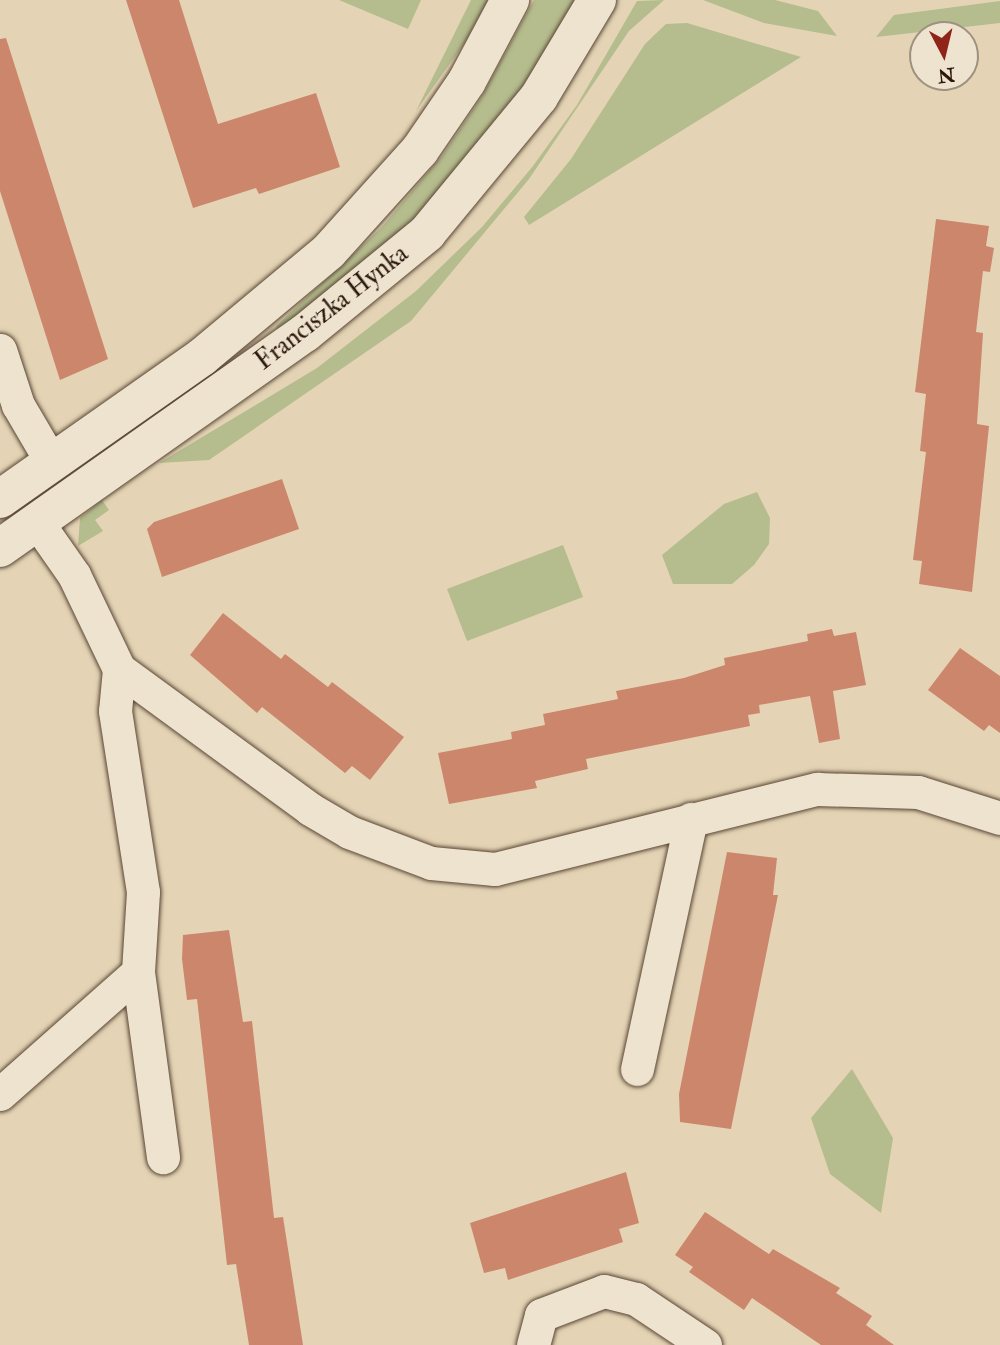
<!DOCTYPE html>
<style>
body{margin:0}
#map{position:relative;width:1000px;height:1345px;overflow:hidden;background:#e4d4b5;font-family:"IM FELL Double Pica",serif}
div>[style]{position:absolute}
.green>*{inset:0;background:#b5bc8d}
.building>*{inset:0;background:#cc866b}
.roads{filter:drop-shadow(0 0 2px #594635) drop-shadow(0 0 2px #594635)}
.street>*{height:33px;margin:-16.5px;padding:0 16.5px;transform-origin:16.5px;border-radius:16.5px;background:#ede3cf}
.secondary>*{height:38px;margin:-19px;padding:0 19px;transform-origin:19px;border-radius:19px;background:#ede3cf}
span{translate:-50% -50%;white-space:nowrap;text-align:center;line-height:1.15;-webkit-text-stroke:5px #ede3cf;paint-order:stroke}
.street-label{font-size:26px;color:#2b160a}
.north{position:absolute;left:909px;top:21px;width:70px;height:70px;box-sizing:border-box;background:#ede3cf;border:2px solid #9f9180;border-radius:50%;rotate:173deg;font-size:19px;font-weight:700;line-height:28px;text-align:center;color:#2b160a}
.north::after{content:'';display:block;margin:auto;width:24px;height:32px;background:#8f2418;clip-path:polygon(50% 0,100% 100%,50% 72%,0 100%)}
</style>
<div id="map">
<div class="green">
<div style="clip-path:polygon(339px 0,421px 0,408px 29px)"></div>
<div style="clip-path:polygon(471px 0,488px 0,466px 41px,416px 111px)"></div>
<div style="clip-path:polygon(534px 0,575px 0,514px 101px,417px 218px,280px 332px,276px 326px,381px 228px,442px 156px,481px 98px)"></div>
<div style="clip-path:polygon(664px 0,629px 31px,529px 179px,411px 321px,209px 460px,159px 463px,317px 368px,416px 291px,482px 227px,533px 166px,577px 105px,637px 1px)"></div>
<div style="clip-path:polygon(703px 0,775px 0,818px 11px,837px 36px,764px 23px)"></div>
<div style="clip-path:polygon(1000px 1px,1000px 23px,876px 37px,894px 15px)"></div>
<div style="clip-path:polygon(687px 23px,801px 57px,529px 225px,524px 217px,571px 159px,645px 44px,666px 24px)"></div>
<div style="clip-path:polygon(757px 492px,770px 518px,769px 544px,754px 565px,732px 584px,673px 584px,662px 555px,724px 504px)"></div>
<div style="clip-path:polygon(102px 500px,109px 510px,95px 520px,103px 531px,78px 546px,80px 518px)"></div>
<div style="clip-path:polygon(563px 545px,583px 597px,467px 641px,447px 589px)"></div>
<div style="clip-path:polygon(852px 1069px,893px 1138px,881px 1213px,830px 1174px,811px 1118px)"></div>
</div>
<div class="building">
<div style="clip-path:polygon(126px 0,179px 0,218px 124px,316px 93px,340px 167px,259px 194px,256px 188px,193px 208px)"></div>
<div style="clip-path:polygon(6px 38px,108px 359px,60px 380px,0 191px,0 39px)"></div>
<div style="clip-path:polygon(936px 219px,989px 226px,986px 246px,994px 248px,990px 272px,983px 271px,976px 332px,983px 333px,977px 424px,989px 426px,972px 592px,919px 584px,922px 561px,913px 560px,926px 452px,920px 451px,926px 394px,915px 392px)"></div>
<div style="clip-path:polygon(282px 479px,299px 529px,162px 577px,147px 529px,154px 522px)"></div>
<div style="clip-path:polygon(223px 613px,281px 659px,285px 654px,328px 687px,332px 682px,404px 737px,370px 780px,352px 766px,345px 773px,262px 707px,257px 713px,190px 655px)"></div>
<div style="clip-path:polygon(832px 629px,834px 636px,856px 632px,866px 685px,833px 691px,840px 739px,819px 743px,810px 696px,759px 705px,760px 713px,748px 715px,750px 726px,586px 759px,588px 769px,535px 781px,537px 788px,449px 804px,438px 753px,512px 739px,511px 732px,545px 725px,543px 714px,618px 699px,616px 691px,684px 678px,725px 665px,724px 658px,808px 641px,807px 634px)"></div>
<div style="clip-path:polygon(960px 648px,1000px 676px,1000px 733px,989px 725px,984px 731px,928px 690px)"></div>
<div style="clip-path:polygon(727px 852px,777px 858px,773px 895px,778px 895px,731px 1129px,680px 1122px,679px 1094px)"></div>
<div style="clip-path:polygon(229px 930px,243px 1022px,252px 1021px,274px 1218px,283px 1217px,303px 1345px,249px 1345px,236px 1264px,227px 1265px,197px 999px,187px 1000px,182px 959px,183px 935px)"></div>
<div style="clip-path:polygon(626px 1172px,639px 1223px,619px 1229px,623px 1242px,508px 1280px,505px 1268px,484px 1273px,470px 1223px)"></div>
<div style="clip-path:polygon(705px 1212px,769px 1254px,773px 1249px,840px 1288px,836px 1293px,872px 1316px,866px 1325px,894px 1345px,821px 1345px,752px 1298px,744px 1310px,689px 1272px,693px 1267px,675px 1255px)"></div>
</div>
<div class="roads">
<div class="street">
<div style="left:0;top:350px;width:58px;rotate:71.9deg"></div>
<div style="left:18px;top:405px;width:67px;rotate:59.6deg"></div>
<div style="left:37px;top:522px;width:65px;rotate:55.1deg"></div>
<div style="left:74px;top:575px;width:104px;rotate:64.4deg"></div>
<div style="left:119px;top:669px;width:42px;rotate:95.4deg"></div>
<div style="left:115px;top:711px;width:183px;rotate:81.2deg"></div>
<div style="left:143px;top:892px;width:80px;rotate:93.6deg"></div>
<div style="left:138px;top:972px;width:187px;rotate:82.3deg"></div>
<div style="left:119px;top:669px;width:237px;rotate:36.2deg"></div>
<div style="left:310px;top:809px;width:45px;rotate:30.5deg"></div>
<div style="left:349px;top:832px;width:88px;rotate:20.7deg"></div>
<div style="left:431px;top:863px;width:64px;rotate:5.4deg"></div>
<div style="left:495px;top:869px;width:332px;rotate:-14deg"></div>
<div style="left:817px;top:789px;width:101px;rotate:1.7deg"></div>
<div style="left:918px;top:792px;width:86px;rotate:17.6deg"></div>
<div style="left:637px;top:1069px;width:256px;rotate:-77.8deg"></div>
<div style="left:0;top:1094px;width:184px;rotate:-41.5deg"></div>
<div style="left:533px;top:1345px;width:31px;rotate:-75deg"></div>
<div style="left:541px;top:1315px;width:67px;rotate:-20.9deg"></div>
<div style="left:604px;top:1291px;width:33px;rotate:14deg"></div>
<div style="left:636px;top:1299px;width:83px;rotate:33.7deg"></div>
</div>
<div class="secondary">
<div style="left:0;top:499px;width:247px;rotate:-35.1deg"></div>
<div style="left:202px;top:357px;width:165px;rotate:-39.8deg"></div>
<div style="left:329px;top:251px;width:136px;rotate:-48deg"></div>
<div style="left:420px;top:150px;width:83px;rotate:-55.7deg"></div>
<div style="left:467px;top:81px;width:92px;rotate:-62deg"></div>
<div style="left:0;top:548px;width:373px;rotate:-35.2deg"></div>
<div style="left:305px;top:333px;width:158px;rotate:-39.3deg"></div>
<div style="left:427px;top:233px;width:176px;rotate:-50.5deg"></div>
<div style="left:539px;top:97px;width:113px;rotate:-59.1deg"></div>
</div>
</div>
<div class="street-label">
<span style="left:332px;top:308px;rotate:-38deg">Franciszka Hynka</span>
</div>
<div class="north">N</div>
</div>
